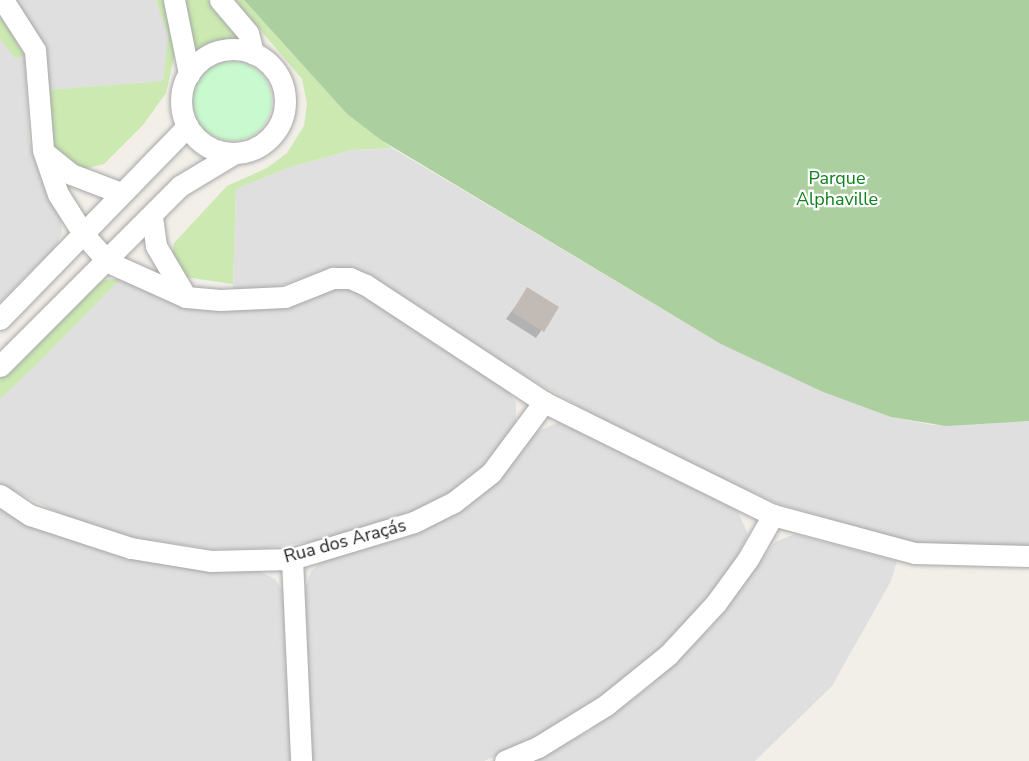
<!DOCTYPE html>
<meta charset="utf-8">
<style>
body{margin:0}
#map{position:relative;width:1029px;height:761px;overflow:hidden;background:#f2efe9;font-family:"Nunito Sans",sans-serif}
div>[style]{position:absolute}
.residential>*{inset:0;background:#e0dfdf}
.grass>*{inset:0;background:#cbe9b1}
.forest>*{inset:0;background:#abcf9f}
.park>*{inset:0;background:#c9f9ce}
.round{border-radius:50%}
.shadow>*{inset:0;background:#0003}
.building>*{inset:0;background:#c2bbb5}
.roads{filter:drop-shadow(0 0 2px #a6a6a6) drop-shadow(0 0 2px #a6a6a6)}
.street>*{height:21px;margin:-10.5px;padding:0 10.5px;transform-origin:10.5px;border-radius:10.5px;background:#fff}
.street>.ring{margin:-10.5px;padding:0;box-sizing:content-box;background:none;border:21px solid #fff;border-radius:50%}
span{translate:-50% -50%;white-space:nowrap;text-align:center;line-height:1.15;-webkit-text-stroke:4.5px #fff;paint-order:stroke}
.park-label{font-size:18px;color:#0f801d}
.street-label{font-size:18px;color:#222}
</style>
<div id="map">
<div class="residential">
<div style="clip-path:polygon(13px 0,156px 0,168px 36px,163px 81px,46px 90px)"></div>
<div style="clip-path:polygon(0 16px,25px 56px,29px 141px,43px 185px,61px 219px,62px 233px,56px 246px,0 302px)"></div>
<div style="clip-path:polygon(392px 148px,679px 319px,823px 392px,891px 417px,932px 425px,1029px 421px,1029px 547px,951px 548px,900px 540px,776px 503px,624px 432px,494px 358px,360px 271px,332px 267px,277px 287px,233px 290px,236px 189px,290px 167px,352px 150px)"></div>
<div style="clip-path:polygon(108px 279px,126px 281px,169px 301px,220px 311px,271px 308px,330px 287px,353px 288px,507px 388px,516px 403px,516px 425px,485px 464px,457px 489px,425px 508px,347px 536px,269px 548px,213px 549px,123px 536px,69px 518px,0 484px,0 377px)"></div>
<div style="clip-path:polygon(559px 422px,737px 510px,748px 534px,729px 573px,667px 644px,618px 687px,560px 725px,501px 754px,484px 761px,311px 761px,305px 589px,311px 571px,323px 561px,406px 537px,462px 508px,502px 475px,536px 432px)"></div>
<div style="clip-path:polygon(0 506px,88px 546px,141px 560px,254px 569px,275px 579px,283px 591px,291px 761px,0 761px)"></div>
<div style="clip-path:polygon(795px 534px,897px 561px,891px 581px,832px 686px,755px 761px,533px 761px,587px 732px,649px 687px,712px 626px,775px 542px)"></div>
</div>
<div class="grass">
<div style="clip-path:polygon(156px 0,164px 0,167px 8px,175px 53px,166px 93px,143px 125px,104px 164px,83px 169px,62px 161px,52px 144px,46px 90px,163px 81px,168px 36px)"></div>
<div style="clip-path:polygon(185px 0,208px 0,240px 38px,193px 54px)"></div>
<div style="clip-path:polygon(235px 0,244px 0,347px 114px,392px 148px,352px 150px,290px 167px,236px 189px,233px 284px,185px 277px,172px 258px,174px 243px,227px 186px,267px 168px,287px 153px,304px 126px,307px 104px,302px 79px)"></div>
<div style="clip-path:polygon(0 16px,14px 37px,25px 56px,15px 58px,0 39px)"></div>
<div style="clip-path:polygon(120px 279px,37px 364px,0 399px,0 377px,89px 289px,103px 280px)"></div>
</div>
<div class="forest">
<div style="clip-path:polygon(244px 0,1029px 0,1029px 421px,946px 426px,891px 417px,823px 392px,721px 344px,381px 140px,347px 114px)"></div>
</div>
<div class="park">
<div class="round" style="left:192px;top:61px;width:80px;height:80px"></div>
</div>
<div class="shadow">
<div style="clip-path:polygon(528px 289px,557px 308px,536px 338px,506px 319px)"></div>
</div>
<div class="building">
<div style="clip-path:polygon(527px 287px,559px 307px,544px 332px,512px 312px)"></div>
</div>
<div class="roads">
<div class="street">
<div style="left:3px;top:0;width:59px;rotate:57.4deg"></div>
<div style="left:35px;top:50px;width:100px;rotate:85.4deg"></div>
<div style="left:43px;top:150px;width:46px;rotate:71.2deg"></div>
<div style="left:58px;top:194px;width:49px;rotate:57.6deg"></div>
<div style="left:84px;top:235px;width:36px;rotate:48deg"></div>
<div style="left:108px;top:262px;width:85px;rotate:24.2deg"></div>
<div style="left:186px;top:297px;width:34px;rotate:5deg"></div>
<div style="left:220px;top:300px;width:65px;rotate:-2.6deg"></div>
<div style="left:285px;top:297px;width:52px;rotate:-21.6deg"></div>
<div style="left:333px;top:278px;width:17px"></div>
<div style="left:350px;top:278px;width:17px;rotate:24deg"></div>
<div style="left:366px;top:285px;width:213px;rotate:33.3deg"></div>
<div style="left:544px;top:402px;width:255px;rotate:26.3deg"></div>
<div style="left:773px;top:515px;width:147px;rotate:15deg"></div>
<div style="left:915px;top:553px;width:114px;rotate:1.5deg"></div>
<div style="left:174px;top:0;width:76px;rotate:78.5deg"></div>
<div style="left:220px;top:0;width:43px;rotate:49.7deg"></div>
<div style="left:248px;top:33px;width:21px;rotate:76deg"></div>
<div class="ring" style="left:181px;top:49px;width:83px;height:83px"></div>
<div style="left:45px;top:153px;width:33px;rotate:39deg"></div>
<div style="left:71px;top:174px;width:53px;rotate:20.8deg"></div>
<div style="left:152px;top:217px;width:29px;rotate:82deg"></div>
<div style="left:156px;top:246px;width:59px;rotate:59.5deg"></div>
<div style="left:0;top:319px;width:269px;rotate:-45.8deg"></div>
<div style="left:0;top:366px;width:255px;rotate:-45deg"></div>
<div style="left:180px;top:186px;width:64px;rotate:-31deg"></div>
<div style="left:0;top:495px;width:36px;rotate:34deg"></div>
<div style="left:30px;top:515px;width:106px;rotate:18.1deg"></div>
<div style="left:131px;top:548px;width:80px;rotate:9.3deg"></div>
<div style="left:210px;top:561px;width:82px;rotate:-1.4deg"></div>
<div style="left:292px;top:559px;width:127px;rotate:-16.9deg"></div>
<div style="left:414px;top:522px;width:45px;rotate:-26.6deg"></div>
<div style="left:454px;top:502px;width:47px;rotate:-38.1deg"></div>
<div style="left:491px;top:473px;width:89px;rotate:-53.3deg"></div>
<div style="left:292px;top:559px;width:202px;rotate:87.4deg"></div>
<div style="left:505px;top:761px;width:36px;rotate:-23deg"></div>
<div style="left:538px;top:747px;width:80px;rotate:-31.7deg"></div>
<div style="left:606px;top:705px;width:80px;rotate:-38.9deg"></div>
<div style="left:668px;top:655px;width:71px;rotate:-47.3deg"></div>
<div style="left:716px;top:603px;width:54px;rotate:-54deg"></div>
<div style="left:748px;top:559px;width:51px;rotate:-60.4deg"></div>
</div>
</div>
<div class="park-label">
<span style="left:837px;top:189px">Parque<br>Alphaville</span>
</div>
<div class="street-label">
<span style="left:345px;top:541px;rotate:-15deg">Rua dos Araçás</span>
</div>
</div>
